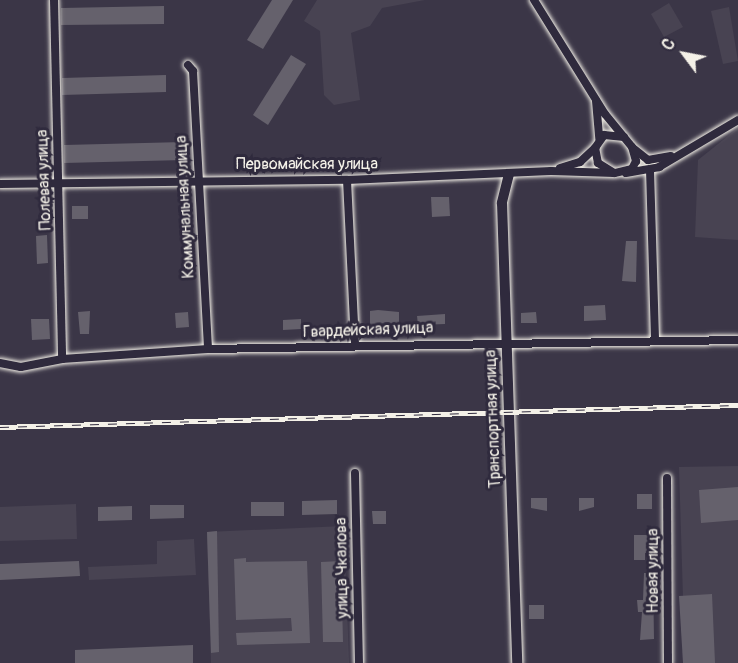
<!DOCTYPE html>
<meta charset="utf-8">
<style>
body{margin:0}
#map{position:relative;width:738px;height:663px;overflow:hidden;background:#3b3647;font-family:Pangolin,sans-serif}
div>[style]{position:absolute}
.built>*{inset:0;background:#484352}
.building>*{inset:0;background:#65616c}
.roads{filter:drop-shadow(0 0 2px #f4f1e8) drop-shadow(0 0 2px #f4f1e8)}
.minor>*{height:8px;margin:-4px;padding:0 4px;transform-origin:4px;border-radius:4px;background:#2f2a3d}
.tertiary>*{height:10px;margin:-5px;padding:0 5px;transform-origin:5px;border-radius:5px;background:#2f2a3d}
.rail>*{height:5px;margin-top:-2.5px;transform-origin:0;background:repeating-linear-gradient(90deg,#2f2a3d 0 9px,#f4f1e8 0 18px);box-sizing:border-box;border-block:2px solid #f4f1e8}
span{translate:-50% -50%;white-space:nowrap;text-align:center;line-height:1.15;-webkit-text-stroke:6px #2f2a3d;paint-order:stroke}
.street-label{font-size:16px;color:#f4f1e8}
.north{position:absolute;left:654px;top:24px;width:60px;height:60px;-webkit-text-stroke:4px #2f2a3d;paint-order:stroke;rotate:302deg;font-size:16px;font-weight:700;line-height:24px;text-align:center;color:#f4f1e8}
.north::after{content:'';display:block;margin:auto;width:21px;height:27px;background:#f4f1e8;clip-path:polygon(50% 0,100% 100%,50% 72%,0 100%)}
</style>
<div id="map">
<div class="built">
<div style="clip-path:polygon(317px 0,425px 0,382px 8px,370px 26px,351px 33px,360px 100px,334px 105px,324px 95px,320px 31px,304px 21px)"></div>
<div style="clip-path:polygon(669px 3px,683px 27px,664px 37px,651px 14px)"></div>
<div style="clip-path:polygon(729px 7px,738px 61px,723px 64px,711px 11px)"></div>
<div style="clip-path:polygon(738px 128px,738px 240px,695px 237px,698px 160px)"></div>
<div style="clip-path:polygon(738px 466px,738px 663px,685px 663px,679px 467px)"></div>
<div style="clip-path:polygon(76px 504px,77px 539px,0 541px,0 507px)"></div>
<div style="clip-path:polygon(344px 526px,349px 663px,211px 663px,207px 532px)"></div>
<div style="clip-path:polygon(194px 539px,196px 575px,89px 580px,88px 567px,157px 564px,157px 541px)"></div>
</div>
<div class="building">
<div style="clip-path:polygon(272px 0,293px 0,263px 49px,247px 40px)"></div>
<div style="clip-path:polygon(164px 6px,164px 24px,61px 25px,61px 8px)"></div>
<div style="clip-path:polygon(291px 55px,306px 64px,268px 125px,253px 115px)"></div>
<div style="clip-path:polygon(166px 75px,166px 92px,62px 95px,62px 78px)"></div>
<div style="clip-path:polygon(184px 142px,184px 160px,64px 163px,64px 145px)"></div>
<div style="clip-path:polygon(431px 197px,449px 197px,450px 216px,432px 217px)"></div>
<div style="clip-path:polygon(72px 206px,88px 206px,88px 219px,72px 219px)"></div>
<div style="clip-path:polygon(47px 235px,48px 263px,37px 264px,36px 236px)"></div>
<div style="clip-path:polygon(626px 241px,637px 241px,636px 282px,622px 281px)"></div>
<div style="clip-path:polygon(605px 305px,606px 320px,584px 321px,584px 306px)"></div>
<div style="clip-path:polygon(378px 310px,399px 312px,399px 325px,370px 326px,370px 311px)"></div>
<div style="clip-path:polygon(90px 311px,89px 334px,80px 334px,78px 312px)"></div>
<div style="clip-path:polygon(188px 312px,189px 327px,176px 328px,175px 313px)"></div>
<div style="clip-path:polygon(536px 312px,537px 323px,521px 323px,521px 313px)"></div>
<div style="clip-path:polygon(445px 314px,445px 324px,418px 325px,417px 316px)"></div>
<div style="clip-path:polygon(31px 319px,49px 319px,50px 339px,32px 340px)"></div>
<div style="clip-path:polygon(301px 319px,301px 329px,283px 330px,283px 320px)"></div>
<div style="clip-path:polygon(738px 487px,738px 520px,701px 523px,699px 490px)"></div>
<div style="clip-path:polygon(637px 494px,652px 494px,652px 509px,637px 509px)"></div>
<div style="clip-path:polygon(531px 498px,547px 498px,547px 511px,531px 508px)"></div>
<div style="clip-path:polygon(579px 498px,594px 498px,594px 507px,579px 511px)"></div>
<div style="clip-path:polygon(337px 500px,337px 514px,302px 515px,302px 501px)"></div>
<div style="clip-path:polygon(251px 502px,284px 502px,284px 516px,251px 516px)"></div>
<div style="clip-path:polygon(150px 505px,184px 505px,184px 518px,150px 519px)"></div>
<div style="clip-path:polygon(132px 506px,132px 520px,98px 521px,98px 507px)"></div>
<div style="clip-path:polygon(372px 511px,386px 511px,386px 524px,373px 524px)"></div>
<div style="clip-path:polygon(217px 531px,219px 652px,211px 653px,207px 532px)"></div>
<div style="clip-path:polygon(634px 535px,652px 535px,652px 553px,645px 553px,645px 560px,634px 560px)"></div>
<div style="clip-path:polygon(246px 558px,246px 562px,307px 561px,310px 643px,237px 645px,236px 633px,292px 631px,291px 618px,236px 620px,234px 559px)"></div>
<div style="clip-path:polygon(79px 561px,80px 576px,0 580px,0 564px)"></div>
<div style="clip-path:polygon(341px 561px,343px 642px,323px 642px,321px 562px)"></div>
<div style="clip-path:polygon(644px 573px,653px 573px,654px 639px,640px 640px,642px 612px,638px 612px,637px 600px,643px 600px)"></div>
<div style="clip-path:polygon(712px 594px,715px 663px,683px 663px,679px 596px)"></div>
<div style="clip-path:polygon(529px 605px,544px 605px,544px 619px,529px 619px)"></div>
<div style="clip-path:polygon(193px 645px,193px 663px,75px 663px,75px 650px)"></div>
</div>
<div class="roads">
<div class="minor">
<div style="left:54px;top:0;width:359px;rotate:88.7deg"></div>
<div style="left:534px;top:0;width:134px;rotate:58.1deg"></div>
<div style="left:605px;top:114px;width:43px;rotate:50.7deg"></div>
<div style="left:632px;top:147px;width:15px;rotate:74deg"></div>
<div style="left:636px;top:161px;width:9px;rotate:117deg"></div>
<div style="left:632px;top:169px;width:18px;rotate:167deg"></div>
<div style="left:614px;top:173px;width:19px;rotate:-148deg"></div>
<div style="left:598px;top:163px;width:15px;rotate:-101deg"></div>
<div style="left:595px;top:148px;width:16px;rotate:-55deg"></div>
<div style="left:604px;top:135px;width:20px;rotate:6deg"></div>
<div style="left:188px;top:65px;width:8px;rotate:50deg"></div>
<div style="left:193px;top:71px;width:278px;rotate:86.9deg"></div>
<div style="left:596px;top:101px;width:38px;rotate:85deg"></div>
<div style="left:634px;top:149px;width:18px;rotate:38deg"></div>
<div style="left:648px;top:160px;width:23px;rotate:-10deg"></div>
<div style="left:560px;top:168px;width:21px;rotate:-17deg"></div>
<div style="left:580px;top:162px;width:21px;rotate:-43deg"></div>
<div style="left:650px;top:170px;width:169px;rotate:88.3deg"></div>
<div style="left:626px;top:173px;width:34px;rotate:-10deg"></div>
<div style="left:659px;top:167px;width:92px;rotate:-30.7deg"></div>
<div style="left:347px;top:180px;width:165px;rotate:87.2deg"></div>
<div style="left:0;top:184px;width:347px;rotate:-0.7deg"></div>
<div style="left:347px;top:180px;width:204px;rotate:-2.5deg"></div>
<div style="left:551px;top:171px;width:63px;rotate:1.8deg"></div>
<div style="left:0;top:363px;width:21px;rotate:11deg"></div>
<div style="left:21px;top:367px;width:42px;rotate:-11deg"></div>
<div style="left:62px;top:359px;width:146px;rotate:-3.9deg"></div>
<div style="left:208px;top:349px;width:530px;rotate:-0.97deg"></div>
<div style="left:355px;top:473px;width:190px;rotate:88.8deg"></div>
<div style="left:667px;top:478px;width:185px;rotate:89.7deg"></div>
</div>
<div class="tertiary">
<div style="left:509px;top:174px;width:30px;rotate:104deg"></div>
<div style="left:502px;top:203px;width:460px;rotate:88.1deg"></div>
</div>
</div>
<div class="rail">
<div style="left:0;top:427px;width:738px;rotate:-1.71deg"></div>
</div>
<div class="street-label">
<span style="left:307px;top:164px">Первомайская улица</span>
<span style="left:44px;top:180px;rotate:-92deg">Полевая улица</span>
<span style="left:185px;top:207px;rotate:-93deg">Коммунальная улица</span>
<span style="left:368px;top:330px;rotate:-2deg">Гвардейская улица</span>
<span style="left:493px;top:419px;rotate:-92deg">Транспортная улица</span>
<span style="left:342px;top:568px;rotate:-91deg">улица Чкалова</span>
<span style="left:653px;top:571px;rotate:-90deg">Новая улица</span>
</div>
<div class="north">С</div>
</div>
